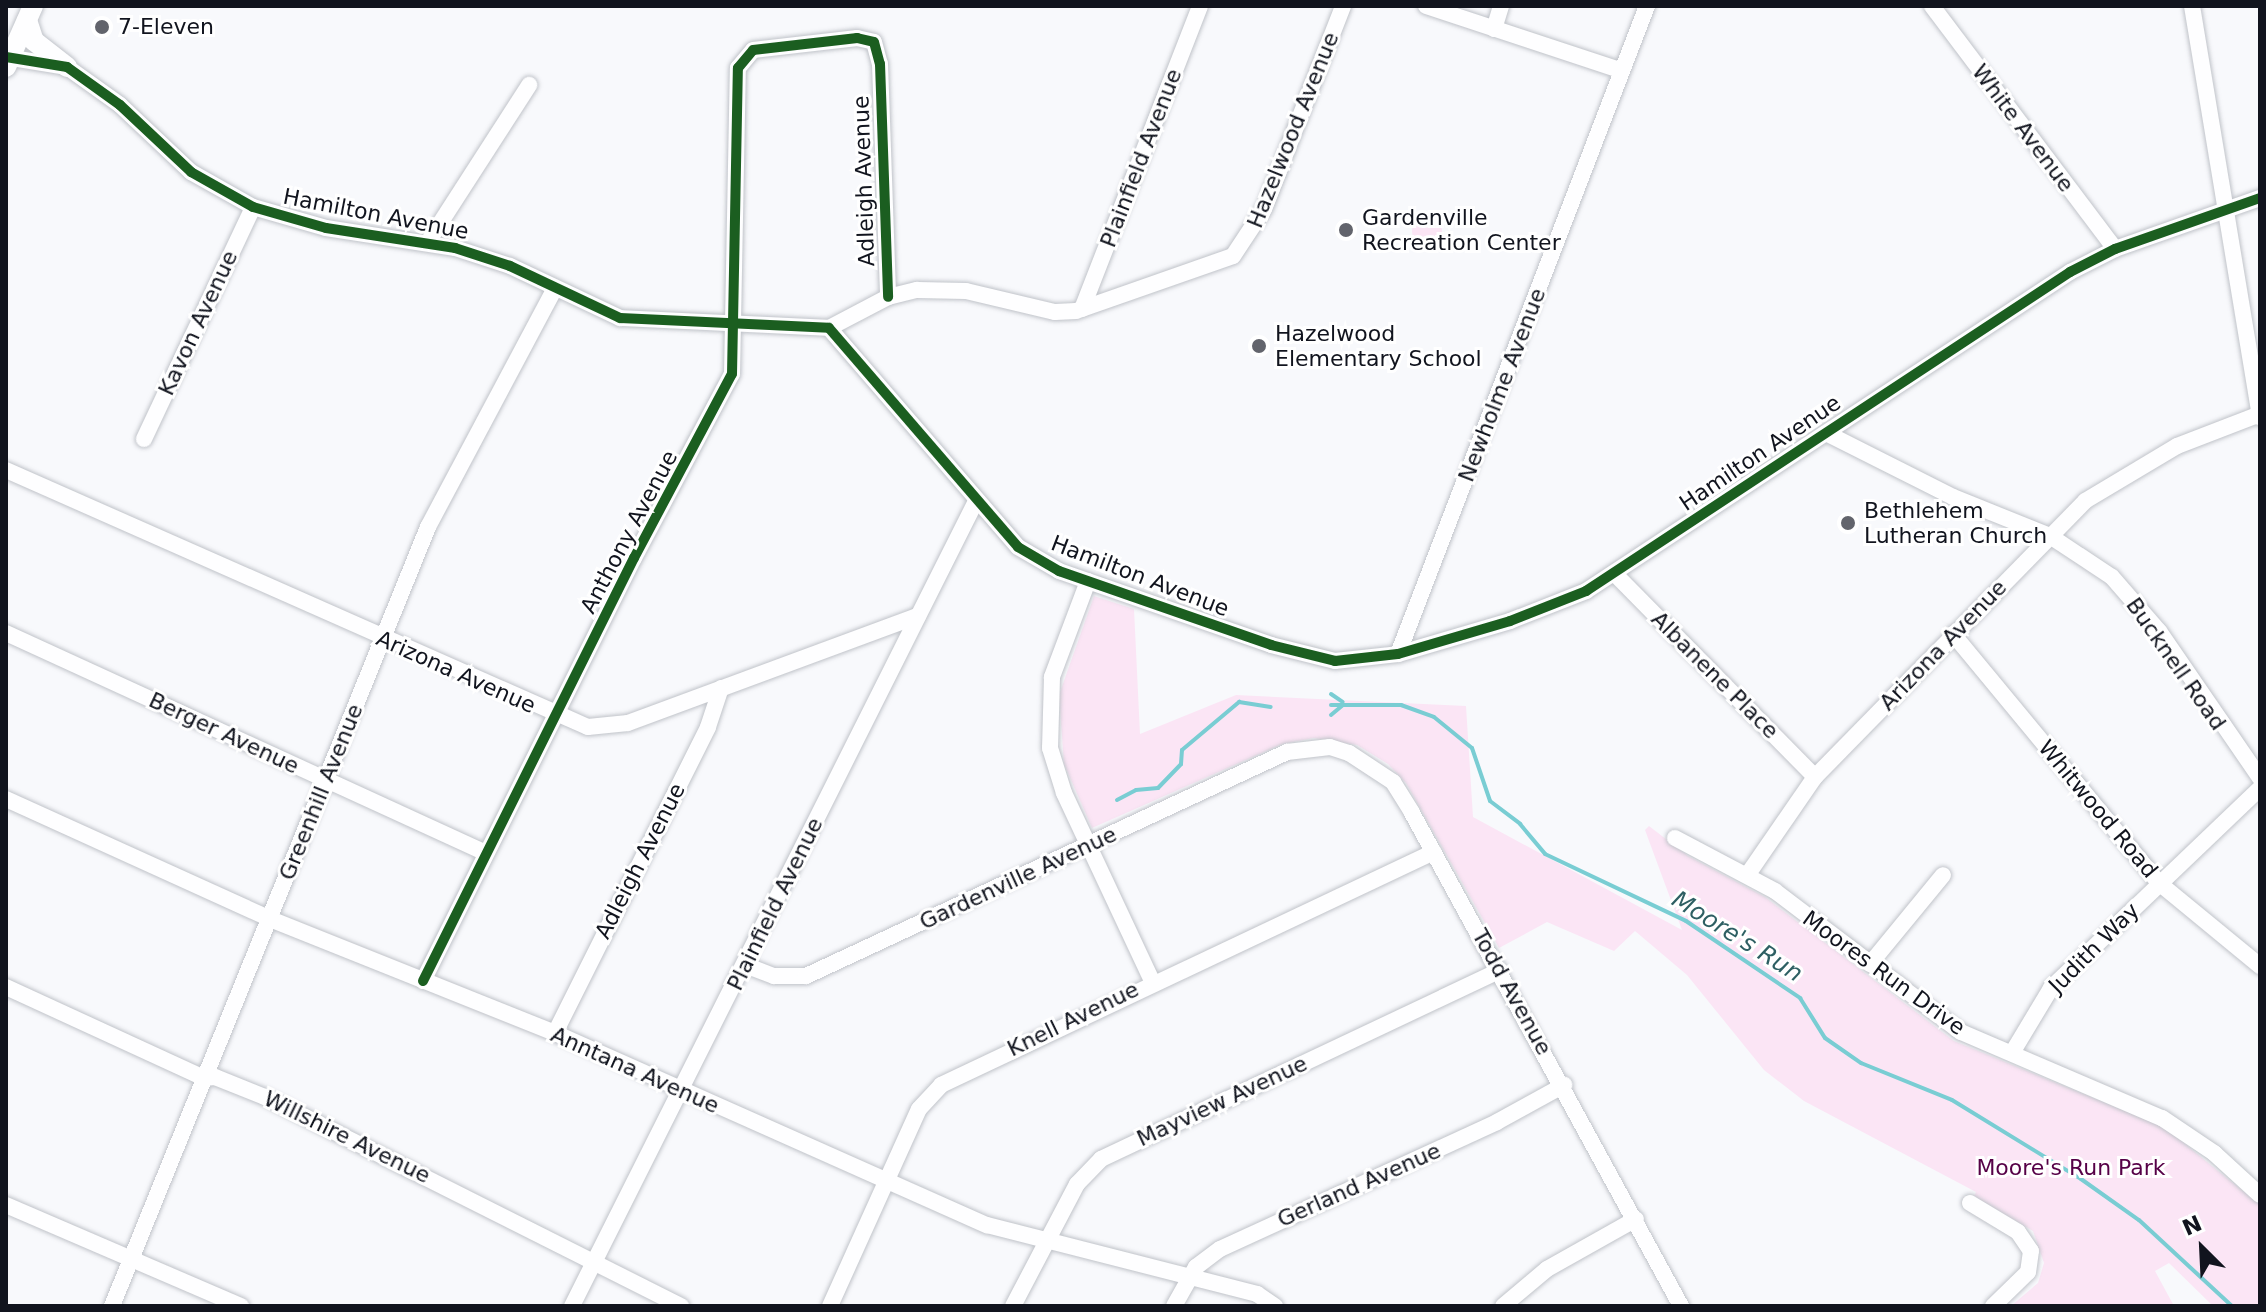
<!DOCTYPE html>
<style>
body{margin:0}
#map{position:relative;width:2266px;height:1312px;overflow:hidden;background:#f8f9fc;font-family:"DejaVu Sans",sans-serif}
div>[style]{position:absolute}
.green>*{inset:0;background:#fbe5f5}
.round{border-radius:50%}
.stream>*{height:4px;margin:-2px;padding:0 2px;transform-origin:2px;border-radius:2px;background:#79cdd3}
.roads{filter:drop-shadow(0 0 2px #c0c3c9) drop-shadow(0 0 2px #c0c3c9)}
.minor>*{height:16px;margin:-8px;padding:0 8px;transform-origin:8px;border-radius:8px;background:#fefeff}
.major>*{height:20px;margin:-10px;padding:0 10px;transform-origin:10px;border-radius:10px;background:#fefeff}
.cycleway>*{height:10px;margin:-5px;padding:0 5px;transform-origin:5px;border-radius:5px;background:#1b5e20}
.dots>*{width:22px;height:22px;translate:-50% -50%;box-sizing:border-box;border:4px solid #fff;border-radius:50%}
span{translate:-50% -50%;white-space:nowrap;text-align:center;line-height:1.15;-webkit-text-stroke:6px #fff;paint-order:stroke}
.poi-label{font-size:22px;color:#11141e}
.left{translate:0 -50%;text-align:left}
.street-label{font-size:22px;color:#11141e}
.park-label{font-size:22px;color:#560147}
.water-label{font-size:24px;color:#2e5f63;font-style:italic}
.frame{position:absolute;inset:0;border:8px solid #11141e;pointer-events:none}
.north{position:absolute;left:2162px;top:1208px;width:80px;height:80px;-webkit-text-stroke:6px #fff;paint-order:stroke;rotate:336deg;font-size:22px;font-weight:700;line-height:32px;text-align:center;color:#11141e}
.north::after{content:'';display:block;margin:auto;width:28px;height:36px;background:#11141e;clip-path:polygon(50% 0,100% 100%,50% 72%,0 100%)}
</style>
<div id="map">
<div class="green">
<div class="round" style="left:1412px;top:216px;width:30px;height:30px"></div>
<div style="clip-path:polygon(1094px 596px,1134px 609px,1140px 734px,1236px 695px,1466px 706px,1473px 817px,1682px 930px,1645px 830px,1649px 826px,1688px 856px,1765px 897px,1954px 1041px,2164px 1127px,2260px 1205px,2260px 1306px,2213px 1306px,2169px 1263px,2155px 1271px,2174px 1306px,2011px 1306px,2038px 1283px,2044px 1263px,2033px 1231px,1974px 1196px,1976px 1192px,1804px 1101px,1764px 1070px,1687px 975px,1635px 931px,1614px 951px,1547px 922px,1499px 948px,1406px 783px,1388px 764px,1357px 745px,1314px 738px,1282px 744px,1092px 828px,1064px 764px,1059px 695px)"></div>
</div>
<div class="stream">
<div style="left:1331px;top:694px;width:14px;rotate:34deg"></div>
<div style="left:1331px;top:705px;width:70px"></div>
<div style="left:1401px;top:705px;width:35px;rotate:20deg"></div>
<div style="left:1434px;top:717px;width:49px;rotate:39.2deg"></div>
<div style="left:1472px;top:748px;width:56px;rotate:71.2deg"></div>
<div style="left:1490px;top:801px;width:38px;rotate:37deg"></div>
<div style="left:1520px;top:824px;width:39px;rotate:50deg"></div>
<div style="left:1545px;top:854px;width:156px;rotate:25.4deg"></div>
<div style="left:1686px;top:921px;width:138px;rotate:34deg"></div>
<div style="left:1800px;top:998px;width:47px;rotate:58deg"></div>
<div style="left:1825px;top:1038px;width:44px;rotate:34.8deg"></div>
<div style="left:1861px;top:1063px;width:98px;rotate:22.1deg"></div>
<div style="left:1952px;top:1100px;width:151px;rotate:31.5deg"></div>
<div style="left:2081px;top:1179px;width:71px;rotate:35.3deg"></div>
<div style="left:2139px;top:1220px;width:127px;rotate:42.8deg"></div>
<div style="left:1331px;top:715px;width:16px;rotate:-40deg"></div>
<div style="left:1117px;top:800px;width:21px;rotate:-28deg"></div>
<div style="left:1136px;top:790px;width:22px;rotate:-5deg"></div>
<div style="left:1158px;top:788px;width:33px;rotate:-46deg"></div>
<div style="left:1181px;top:764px;width:14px;rotate:-86deg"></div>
<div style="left:1182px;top:750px;width:75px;rotate:-40.1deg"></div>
<div style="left:1239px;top:702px;width:32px;rotate:9deg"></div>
</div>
<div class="roads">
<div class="minor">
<div style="left:1426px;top:6px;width:206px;rotate:18.3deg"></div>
<div style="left:1932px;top:6px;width:304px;rotate:53deg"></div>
<div style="left:2192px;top:6px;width:417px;rotate:80.6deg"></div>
<div style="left:1494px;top:29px;width:24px;rotate:-73deg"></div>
<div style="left:6px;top:57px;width:62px;rotate:9.3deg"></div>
<div style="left:67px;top:67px;width:65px;rotate:35.6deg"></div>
<div style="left:120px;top:105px;width:98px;rotate:43.3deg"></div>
<div style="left:191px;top:172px;width:71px;rotate:29.4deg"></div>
<div style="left:253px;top:207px;width:76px;rotate:16deg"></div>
<div style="left:326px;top:228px;width:131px;rotate:8.8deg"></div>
<div style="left:455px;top:248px;width:58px;rotate:18.1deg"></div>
<div style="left:510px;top:266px;width:122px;rotate:25.3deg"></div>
<div style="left:620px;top:318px;width:209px;rotate:2.7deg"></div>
<div style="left:829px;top:328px;width:289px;rotate:49.2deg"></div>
<div style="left:1018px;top:547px;width:48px;rotate:30.3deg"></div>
<div style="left:1059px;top:571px;width:225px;rotate:19.2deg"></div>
<div style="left:1271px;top:645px;width:66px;rotate:14deg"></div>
<div style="left:1335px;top:661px;width:63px;rotate:-6.3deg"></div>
<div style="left:1398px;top:654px;width:117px;rotate:-16.4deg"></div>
<div style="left:1510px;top:621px;width:82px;rotate:-21.5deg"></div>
<div style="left:1586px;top:591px;width:580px;rotate:-33.39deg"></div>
<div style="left:2070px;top:272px;width:51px;rotate:-27.1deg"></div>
<div style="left:2115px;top:249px;width:154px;rotate:-19.4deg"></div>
<div style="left:428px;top:242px;width:187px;rotate:-57.2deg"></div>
<div style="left:1082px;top:309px;width:325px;rotate:-68.7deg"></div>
<div style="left:829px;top:328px;width:67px;rotate:-27.7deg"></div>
<div style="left:888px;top:297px;width:30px;rotate:-14deg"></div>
<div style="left:917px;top:290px;width:49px;rotate:1.2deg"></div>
<div style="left:966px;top:291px;width:91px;rotate:13.3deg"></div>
<div style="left:1055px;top:312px;width:21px;rotate:-3deg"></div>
<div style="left:1076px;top:311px;width:166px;rotate:-19.3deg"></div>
<div style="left:1233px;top:256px;width:56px;rotate:-56.6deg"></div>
<div style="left:1264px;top:209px;width:218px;rotate:-68.7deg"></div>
<div style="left:1826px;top:433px;width:142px;rotate:26.7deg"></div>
<div style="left:1953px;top:497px;width:105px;rotate:21.9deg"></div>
<div style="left:2050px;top:536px;width:74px;rotate:33.5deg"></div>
<div style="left:2112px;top:577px;width:72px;rotate:49deg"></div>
<div style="left:2159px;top:631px;width:178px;rotate:55.5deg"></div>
<div style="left:144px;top:439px;width:256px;rotate:-64.8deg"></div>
<div style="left:6px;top:470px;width:636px;rotate:23.83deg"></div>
<div style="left:588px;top:727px;width:40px;rotate:-5.7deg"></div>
<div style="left:628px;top:723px;width:309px;rotate:-20.3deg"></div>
<div style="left:1614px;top:573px;width:286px;rotate:45.4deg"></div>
<div style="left:1088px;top:581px;width:103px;rotate:110.6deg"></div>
<div style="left:1052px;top:677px;width:71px;rotate:91.6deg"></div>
<div style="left:1050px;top:748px;width:47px;rotate:72.7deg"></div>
<div style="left:1064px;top:793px;width:208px;rotate:64.9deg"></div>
<div style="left:6px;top:633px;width:528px;rotate:24.62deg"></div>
<div style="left:1953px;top:634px;width:323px;rotate:50.4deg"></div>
<div style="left:2159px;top:883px;width:131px;rotate:39.4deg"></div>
<div style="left:1398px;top:654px;width:694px;rotate:-68.98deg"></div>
<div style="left:6px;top:799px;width:290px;rotate:24.4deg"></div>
<div style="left:270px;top:919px;width:307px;rotate:21.8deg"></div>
<div style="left:555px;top:1033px;width:473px;rotate:24deg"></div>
<div style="left:987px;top:1225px;width:279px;rotate:14.3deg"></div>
<div style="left:1257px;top:1294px;width:22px;rotate:34deg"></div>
<div style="left:1675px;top:838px;width:113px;rotate:27.9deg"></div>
<div style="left:1775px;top:891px;width:233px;rotate:37.2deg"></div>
<div style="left:1961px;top:1032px;width:219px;rotate:23.2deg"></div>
<div style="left:2162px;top:1118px;width:63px;rotate:33.9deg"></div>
<div style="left:2214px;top:1153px;width:62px;rotate:42.4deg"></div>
<div style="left:1748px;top:874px;width:118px;rotate:-55.4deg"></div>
<div style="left:1815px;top:777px;width:386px;rotate:-45.6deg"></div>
<div style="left:2085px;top:501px;width:107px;rotate:-30.9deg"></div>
<div style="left:2177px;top:446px;width:89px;rotate:-21.1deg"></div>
<div style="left:1870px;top:964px;width:115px;rotate:-50.6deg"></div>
<div style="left:745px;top:965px;width:31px;rotate:21deg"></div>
<div style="left:774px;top:976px;width:32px"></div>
<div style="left:806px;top:976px;width:531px;rotate:-24.97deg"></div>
<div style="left:1287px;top:752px;width:43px;rotate:-6.6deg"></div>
<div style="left:1330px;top:747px;width:20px;rotate:18deg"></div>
<div style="left:1349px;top:753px;width:53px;rotate:33.4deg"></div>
<div style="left:1393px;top:782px;width:36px;rotate:58deg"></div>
<div style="left:1412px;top:813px;width:562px;rotate:61.38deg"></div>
<div style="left:423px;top:981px;width:473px;rotate:-63.5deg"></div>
<div style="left:634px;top:558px;width:208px;rotate:-62deg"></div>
<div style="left:732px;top:374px;width:306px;rotate:-88.9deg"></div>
<div style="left:738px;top:68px;width:23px;rotate:-50deg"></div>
<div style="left:753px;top:50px;width:105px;rotate:-6.6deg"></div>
<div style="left:857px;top:38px;width:17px;rotate:13deg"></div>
<div style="left:874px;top:42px;width:23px;rotate:75deg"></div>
<div style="left:880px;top:64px;width:233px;rotate:88deg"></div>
<div style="left:6px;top:987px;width:218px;rotate:24.7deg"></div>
<div style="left:204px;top:1078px;width:11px;rotate:-5deg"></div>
<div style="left:215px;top:1077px;width:54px;rotate:21.8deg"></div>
<div style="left:265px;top:1097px;width:466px;rotate:26.7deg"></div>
<div style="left:555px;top:1033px;width:342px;rotate:-63.4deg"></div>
<div style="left:708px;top:727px;width:41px;rotate:-71.6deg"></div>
<div style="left:2012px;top:1053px;width:76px;rotate:-59deg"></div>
<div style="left:2051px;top:988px;width:289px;rotate:-43.7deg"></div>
<div style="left:1970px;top:1203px;width:56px;rotate:31.1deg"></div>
<div style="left:2018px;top:1232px;width:23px;rotate:56deg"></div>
<div style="left:2031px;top:1251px;width:21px;rotate:98deg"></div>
<div style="left:2028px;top:1272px;width:49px;rotate:135.8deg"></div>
<div style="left:6px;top:1205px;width:256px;rotate:23.3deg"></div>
<div style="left:112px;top:1306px;width:841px;rotate:-67.92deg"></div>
<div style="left:428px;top:527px;width:268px;rotate:-62deg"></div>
<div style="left:572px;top:1306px;width:901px;rotate:-63.35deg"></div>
<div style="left:830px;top:1306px;width:216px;rotate:-65.7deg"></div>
<div style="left:919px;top:1109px;width:33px;rotate:-47deg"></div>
<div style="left:941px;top:1085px;width:545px;rotate:-25.3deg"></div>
<div style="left:1013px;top:1306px;width:138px;rotate:-62.3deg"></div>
<div style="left:1077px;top:1184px;width:35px;rotate:-46deg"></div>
<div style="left:1101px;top:1159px;width:441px;rotate:-25.3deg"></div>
<div style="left:1174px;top:1306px;width:45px;rotate:-60.6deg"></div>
<div style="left:1196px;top:1267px;width:30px;rotate:-37deg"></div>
<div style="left:1220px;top:1249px;width:305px;rotate:-24.6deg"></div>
<div style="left:1497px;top:1122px;width:77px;rotate:-28.9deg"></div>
<div style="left:1503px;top:1306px;width:57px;rotate:-40.1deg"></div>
<div style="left:1547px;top:1269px;width:102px;rotate:-29.3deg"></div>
</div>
<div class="major">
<div style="left:27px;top:20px;width:22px;rotate:72deg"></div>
<div style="left:34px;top:41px;width:42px;rotate:38.2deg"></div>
<div style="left:6px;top:67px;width:67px;rotate:-66.1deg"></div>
</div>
</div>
<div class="cycleway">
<div style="left:6px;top:57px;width:62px;rotate:9.3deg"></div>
<div style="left:67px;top:67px;width:65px;rotate:35.6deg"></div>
<div style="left:120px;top:105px;width:98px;rotate:43.3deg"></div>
<div style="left:191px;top:172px;width:71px;rotate:29.4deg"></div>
<div style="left:253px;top:207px;width:76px;rotate:16deg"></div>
<div style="left:326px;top:228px;width:131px;rotate:8.8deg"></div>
<div style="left:455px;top:248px;width:58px;rotate:18.1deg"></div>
<div style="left:510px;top:266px;width:122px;rotate:25.3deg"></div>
<div style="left:620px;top:318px;width:209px;rotate:2.7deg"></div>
<div style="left:829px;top:328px;width:289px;rotate:49.2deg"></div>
<div style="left:1018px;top:547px;width:48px;rotate:30.3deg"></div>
<div style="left:1059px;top:571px;width:225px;rotate:19.2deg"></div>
<div style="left:1271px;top:645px;width:66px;rotate:14deg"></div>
<div style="left:1335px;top:661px;width:63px;rotate:-6.3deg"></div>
<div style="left:1398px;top:654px;width:117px;rotate:-16.4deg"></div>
<div style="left:1510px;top:621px;width:82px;rotate:-21.5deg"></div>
<div style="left:1586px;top:591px;width:580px;rotate:-33.39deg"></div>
<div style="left:2070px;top:272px;width:51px;rotate:-27.1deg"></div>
<div style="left:2115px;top:249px;width:154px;rotate:-19.4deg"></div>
<div style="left:423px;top:981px;width:473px;rotate:-63.5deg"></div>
<div style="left:634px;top:558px;width:208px;rotate:-62deg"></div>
<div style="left:732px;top:374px;width:306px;rotate:-88.9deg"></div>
<div style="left:738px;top:68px;width:23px;rotate:-50deg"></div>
<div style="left:753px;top:50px;width:105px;rotate:-6.6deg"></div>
<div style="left:857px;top:38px;width:17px;rotate:13deg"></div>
<div style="left:874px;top:42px;width:23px;rotate:75deg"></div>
<div style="left:880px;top:64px;width:233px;rotate:88deg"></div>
</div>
<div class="dots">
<div style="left:102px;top:27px;background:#62646c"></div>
<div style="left:1346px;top:230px;background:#62646c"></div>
<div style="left:1259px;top:346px;background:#62646c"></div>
<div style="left:1848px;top:523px;background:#62646c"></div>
</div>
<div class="poi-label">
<span class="left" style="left:118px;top:27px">7-Eleven</span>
<span class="left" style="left:1362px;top:230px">Gardenville<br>Recreation Center</span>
<span class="left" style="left:1275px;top:346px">Hazelwood<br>Elementary School</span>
<span class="left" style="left:1864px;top:523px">Bethlehem<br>Lutheran Church</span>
</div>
<div class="street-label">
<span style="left:2023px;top:128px;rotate:53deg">White Avenue</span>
<span style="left:1293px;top:130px;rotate:-68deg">Hazelwood Avenue</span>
<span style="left:1141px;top:158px;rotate:-69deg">Plainfield Avenue</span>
<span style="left:864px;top:181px;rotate:-92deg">Adleigh Avenue</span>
<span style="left:376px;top:214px;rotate:11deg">Hamilton Avenue</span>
<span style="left:198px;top:323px;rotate:-65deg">Kavon Avenue</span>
<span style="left:1502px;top:385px;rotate:-69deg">Newholme Avenue</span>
<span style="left:1760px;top:453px;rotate:-34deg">Hamilton Avenue</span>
<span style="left:629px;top:532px;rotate:-62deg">Anthony Avenue</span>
<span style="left:1140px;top:576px;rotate:21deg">Hamilton Avenue</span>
<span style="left:1943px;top:645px;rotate:-46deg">Arizona Avenue</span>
<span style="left:2176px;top:664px;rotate:55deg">Bucknell Road</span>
<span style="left:456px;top:672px;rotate:24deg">Arizona Avenue</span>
<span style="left:1715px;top:675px;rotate:45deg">Albanene Place</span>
<span style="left:224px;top:733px;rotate:25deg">Berger Avenue</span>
<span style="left:321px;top:792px;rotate:-68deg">Greenhill Avenue</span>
<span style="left:2098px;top:809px;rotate:50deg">Whitwood Road</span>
<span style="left:640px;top:861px;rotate:-63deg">Adleigh Avenue</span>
<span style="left:1018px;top:878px;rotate:-25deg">Gardenville Avenue</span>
<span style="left:775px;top:904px;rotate:-64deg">Plainfield Avenue</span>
<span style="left:2094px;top:948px;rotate:-45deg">Judith Way</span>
<span style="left:1884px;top:973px;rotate:36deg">Moores Run Drive</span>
<span style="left:1512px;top:992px;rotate:61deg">Todd Avenue</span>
<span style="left:1073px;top:1019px;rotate:-26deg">Knell Avenue</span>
<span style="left:635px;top:1070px;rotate:24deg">Anntana Avenue</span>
<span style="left:1222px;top:1101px;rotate:-25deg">Mayview Avenue</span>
<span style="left:347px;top:1137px;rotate:26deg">Willshire Avenue</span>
<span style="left:1359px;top:1185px;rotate:-24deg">Gerland Avenue</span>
</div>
<div class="park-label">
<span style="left:2071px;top:1168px">Moore's Run Park</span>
</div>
<div class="water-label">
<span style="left:1737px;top:937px;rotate:32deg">Moore's Run</span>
</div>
<div class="frame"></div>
<div class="north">N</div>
</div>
